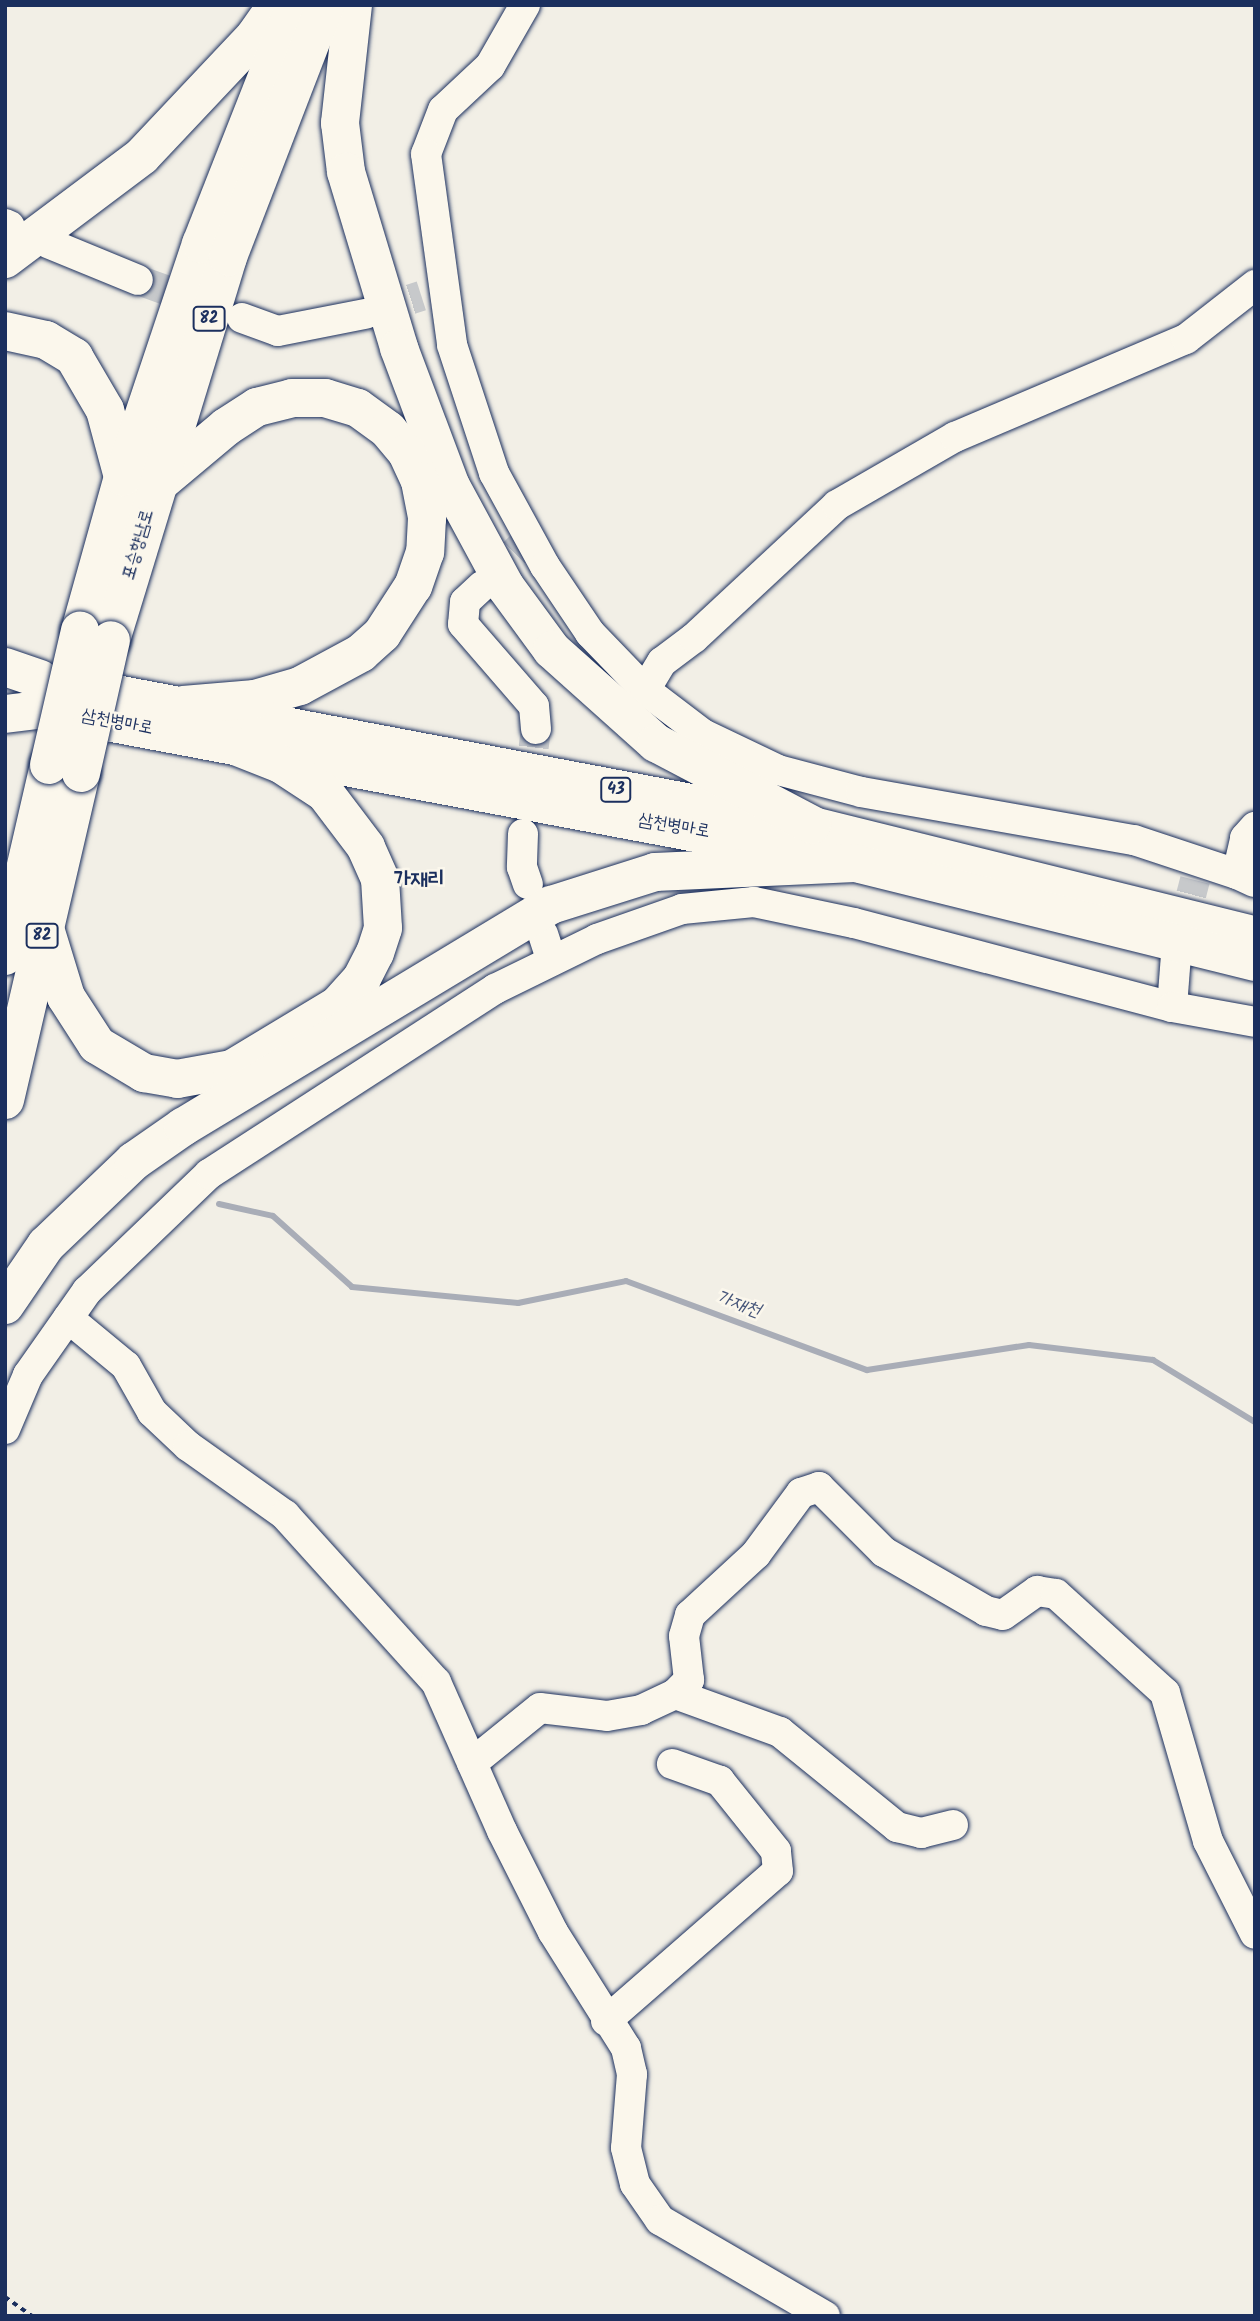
<!DOCTYPE html>
<meta charset="utf-8">
<style>
body{margin:0}
#map{position:relative;width:1260px;height:2321px;overflow:hidden;background:#f2efe6;font-family:Kalam,"Poor Story",sans-serif}
div>[style]{position:absolute}
.stream>*{height:6px;margin:-3px;padding:0 3px;transform-origin:3px;border-radius:3px;background:#a9adb7}
.minor-tunnel>*{height:30px;margin-top:-15px;transform-origin:0;background:repeating-linear-gradient(90deg,#c7c9cb 0 30px,transparent 0 45px)}
.path>*{height:3.5px;margin-top:-1.75px;transform-origin:0;background:repeating-linear-gradient(90deg,#1b2f5e 0 5px,transparent 0 10px)}
.roads{filter:drop-shadow(0 0 2px #1b2f5e) drop-shadow(0 0 2px #1b2f5e)}
.minor>*{height:30px;margin:-15px;padding:0 15px;transform-origin:15px;border-radius:15px;background:#fbf7ec}
.major>*{height:37px;margin:-18.5px;padding:0 18.5px;transform-origin:18.5px;border-radius:18.5px;background:#fbf7ec}
.highway>*{height:38px;margin:-19px;padding:0 19px;transform-origin:19px;border-radius:19px;background:#fbf7ec}
.bridges{filter:drop-shadow(0 0 2px #1b2f5e) drop-shadow(0 0 2px #1b2f5e)}
.highway-bridge>*{height:38px;margin:-19px;padding:0 19px;transform-origin:19px;border-radius:19px;background:#fbf7ec}
span{translate:-50% -50%;white-space:nowrap;text-align:center;line-height:1.15;-webkit-text-stroke:5px #fbf7ec;paint-order:stroke}
.shield-label span{padding:2px 5px;background:#fbf7ec;border:2px solid;border-radius:5px;-webkit-text-stroke-width:0}
.shield-label{font-size:16px;color:#1b2f5e;font-weight:700}
.street-label{font-size:18px;color:#1b2f5e}
.water-label{font-size:19px;color:#465579;font-style:italic}
.quarter-label{font-size:21px;color:#1b2f5e;font-weight:700}
.frame{position:absolute;inset:0;border:7px solid #1b2f5e;pointer-events:none}
</style>
<div id="map">
<div class="stream">
<div style="left:219px;top:1204px;width:55px;rotate:12.5deg"></div>
<div style="left:273px;top:1216px;width:106px;rotate:41.9deg"></div>
<div style="left:352px;top:1287px;width:167px;rotate:5.5deg"></div>
<div style="left:518px;top:1303px;width:110px;rotate:-11.5deg"></div>
<div style="left:626px;top:1281px;width:257px;rotate:20.3deg"></div>
<div style="left:867px;top:1370px;width:164px;rotate:-8.8deg"></div>
<div style="left:1029px;top:1345px;width:125px;rotate:6.9deg"></div>
<div style="left:1153px;top:1360px;width:119px;rotate:31.3deg"></div>
</div>
<div class="minor-tunnel">
<div style="left:138px;top:280px;width:68px;rotate:19.8deg"></div>
<div style="left:368px;top:313px;width:56px;rotate:-17.8deg"></div>
<div style="left:483px;top:585px;width:56px;rotate:-45.7deg"></div>
<div style="left:528px;top:792px;width:64px;rotate:-82.8deg"></div>
<div style="left:1180px;top:938px;width:60px;rotate:-75.5deg"></div>
</div>
<div class="path">
<div style="left:5px;top:2297px;width:33px;rotate:35deg"></div>
</div>
<div class="roads">
<div class="minor">
<div style="left:525px;top:5px;width:70px;rotate:119.8deg"></div>
<div style="left:490px;top:66px;width:64px;rotate:136.9deg"></div>
<div style="left:443px;top:110px;width:47px;rotate:111.1deg"></div>
<div style="left:426px;top:154px;width:193px;rotate:82.2deg"></div>
<div style="left:452px;top:345px;width:135px;rotate:71.8deg"></div>
<div style="left:494px;top:473px;width:106px;rotate:61.3deg"></div>
<div style="left:545px;top:566px;width:81px;rotate:56.1deg"></div>
<div style="left:590px;top:633px;width:79px;rotate:46deg"></div>
<div style="left:645px;top:690px;width:73px;rotate:37.2deg"></div>
<div style="left:703px;top:734px;width:83px;rotate:25.6deg"></div>
<div style="left:778px;top:770px;width:86px;rotate:14.8deg"></div>
<div style="left:861px;top:792px;width:277px;rotate:10deg"></div>
<div style="left:1134px;top:840px;width:108px;rotate:18.3deg"></div>
<div style="left:5px;top:224px;width:5px;rotate:22deg"></div>
<div style="left:48px;top:243px;width:97px;rotate:22.3deg"></div>
<div style="left:242px;top:318px;width:38px;rotate:20deg"></div>
<div style="left:278px;top:331px;width:89px;rotate:-11.1deg"></div>
<div style="left:482px;top:586px;width:23px;rotate:137deg"></div>
<div style="left:465px;top:602px;width:22px;rotate:95deg"></div>
<div style="left:463px;top:624px;width:108px;rotate:49.1deg"></div>
<div style="left:534px;top:706px;width:23px;rotate:85deg"></div>
<div style="left:645px;top:690px;width:33px;rotate:-59deg"></div>
<div style="left:662px;top:662px;width:40px;rotate:-37deg"></div>
<div style="left:694px;top:638px;width:195px;rotate:-42.9deg"></div>
<div style="left:837px;top:505px;width:136px;rotate:-30deg"></div>
<div style="left:955px;top:437px;width:251px;rotate:-23deg"></div>
<div style="left:1186px;top:339px;width:88px;rotate:-38deg"></div>
<div style="left:523px;top:834px;width:33px;rotate:92deg"></div>
<div style="left:522px;top:867px;width:18px;rotate:71deg"></div>
<div style="left:1254px;top:882px;width:19px;rotate:-155deg"></div>
<div style="left:1237px;top:874px;width:37px;rotate:-77deg"></div>
<div style="left:1245px;top:838px;width:15px;rotate:-48deg"></div>
<div style="left:543px;top:934px;width:28px;rotate:72deg"></div>
<div style="left:1172px;top:1007px;width:52px;rotate:-85.6deg"></div>
<div style="left:68px;top:1318px;width:75px;rotate:39.6deg"></div>
<div style="left:126px;top:1366px;width:53px;rotate:60.5deg"></div>
<div style="left:152px;top:1412px;width:50px;rotate:43.4deg"></div>
<div style="left:188px;top:1446px;width:119px;rotate:35.4deg"></div>
<div style="left:285px;top:1515px;width:225px;rotate:47.9deg"></div>
<div style="left:436px;top:1682px;width:163px;rotate:66.1deg"></div>
<div style="left:502px;top:1831px;width:113px;rotate:63.2deg"></div>
<div style="left:553px;top:1932px;width:137px;rotate:57.8deg"></div>
<div style="left:626px;top:2048px;width:27px;rotate:77deg"></div>
<div style="left:632px;top:2074px;width:74px;rotate:94.6deg"></div>
<div style="left:626px;top:2148px;width:37px;rotate:76deg"></div>
<div style="left:635px;top:2184px;width:44px;rotate:55.2deg"></div>
<div style="left:660px;top:2220px;width:191px;rotate:30.2deg"></div>
<div style="left:5px;top:1429px;width:59px;rotate:-66.9deg"></div>
<div style="left:28px;top:1375px;width:103px;rotate:-54.9deg"></div>
<div style="left:87px;top:1291px;width:169px;rotate:-43.8deg"></div>
<div style="left:209px;top:1174px;width:341px;rotate:-32.9deg"></div>
<div style="left:495px;top:989px;width:114px;rotate:-26.1deg"></div>
<div style="left:597px;top:939px;width:90px;rotate:-19.4deg"></div>
<div style="left:682px;top:909px;width:72px;rotate:-5.6deg"></div>
<div style="left:754px;top:902px;width:102px;rotate:11.9deg"></div>
<div style="left:854px;top:923px;width:329px;rotate:14.8deg"></div>
<div style="left:1172px;top:1007px;width:84px;rotate:10.2deg"></div>
<div style="left:675px;top:1694px;width:112px;rotate:19.9deg"></div>
<div style="left:780px;top:1732px;width:151px;rotate:39.1deg"></div>
<div style="left:897px;top:1827px;width:25px;rotate:14deg"></div>
<div style="left:921px;top:1833px;width:33px;rotate:-14deg"></div>
<div style="left:472px;top:1763px;width:87px;rotate:-39deg"></div>
<div style="left:540px;top:1708px;width:67px;rotate:6.8deg"></div>
<div style="left:607px;top:1716px;width:35px;rotate:-10deg"></div>
<div style="left:641px;top:1710px;width:38px;rotate:-25deg"></div>
<div style="left:675px;top:1694px;width:20px;rotate:-45deg"></div>
<div style="left:689px;top:1680px;width:44px;rotate:-96.5deg"></div>
<div style="left:684px;top:1636px;width:22px;rotate:-74deg"></div>
<div style="left:690px;top:1615px;width:90px;rotate:-42.7deg"></div>
<div style="left:756px;top:1554px;width:76px;rotate:-53.6deg"></div>
<div style="left:801px;top:1493px;width:19px;rotate:-18deg"></div>
<div style="left:819px;top:1487px;width:92px;rotate:45deg"></div>
<div style="left:884px;top:1552px;width:118px;rotate:30deg"></div>
<div style="left:986px;top:1611px;width:17px;rotate:13deg"></div>
<div style="left:1003px;top:1615px;width:42px;rotate:-35.2deg"></div>
<div style="left:1037px;top:1591px;width:19px;rotate:9deg"></div>
<div style="left:1056px;top:1594px;width:147px;rotate:42.2deg"></div>
<div style="left:1165px;top:1693px;width:154px;rotate:73.8deg"></div>
<div style="left:1208px;top:1841px;width:104px;rotate:63.2deg"></div>
<div style="left:606px;top:2021px;width:228px;rotate:-41.1deg"></div>
<div style="left:778px;top:1871px;width:20px;rotate:-96deg"></div>
<div style="left:776px;top:1851px;width:90px;rotate:-128.7deg"></div>
<div style="left:720px;top:1781px;width:51px;rotate:-160.5deg"></div>
</div>
<div class="major">
<div style="left:68px;top:684px;width:757px;rotate:10.73deg"></div>
<div style="left:812px;top:825px;width:456px;rotate:13.9deg"></div>
<div style="left:64px;top:714px;width:805px;rotate:10.67deg"></div>
<div style="left:855px;top:863px;width:412px;rotate:13.9deg"></div>
</div>
<div class="highway">
<div style="left:353px;top:5px;width:119px;rotate:96.3deg"></div>
<div style="left:340px;top:123px;width:49px;rotate:83deg"></div>
<div style="left:346px;top:172px;width:184px;rotate:73.2deg"></div>
<div style="left:399px;top:348px;width:147px;rotate:69.4deg"></div>
<div style="left:451px;top:486px;width:114px;rotate:61.6deg"></div>
<div style="left:505px;top:586px;width:79px;rotate:53.7deg"></div>
<div style="left:552px;top:650px;width:140px;rotate:41.8deg"></div>
<div style="left:656px;top:743px;width:176px;rotate:27.7deg"></div>
<div style="left:5px;top:259px;width:171px;rotate:-36.9deg"></div>
<div style="left:142px;top:156px;width:165px;rotate:-46.7deg"></div>
<div style="left:255px;top:36px;width:38px;rotate:-55deg"></div>
<div style="left:5px;top:331px;width:42px;rotate:12.4deg"></div>
<div style="left:46px;top:340px;width:33px;rotate:31deg"></div>
<div style="left:74px;top:357px;width:61px;rotate:59.7deg"></div>
<div style="left:105px;top:410px;width:69px;rotate:75deg"></div>
<div style="left:157px;top:485px;width:90px;rotate:-40deg"></div>
<div style="left:226px;top:427px;width:37px;rotate:-33deg"></div>
<div style="left:257px;top:407px;width:36px;rotate:-14deg"></div>
<div style="left:292px;top:398px;width:33px"></div>
<div style="left:325px;top:398px;width:34px;rotate:17deg"></div>
<div style="left:358px;top:408px;width:37px;rotate:36deg"></div>
<div style="left:388px;top:430px;width:30px;rotate:50deg"></div>
<div style="left:407px;top:453px;width:31px;rotate:65deg"></div>
<div style="left:420px;top:481px;width:38px;rotate:79deg"></div>
<div style="left:427px;top:518px;width:34px;rotate:93deg"></div>
<div style="left:425px;top:552px;width:36px;rotate:109deg"></div>
<div style="left:413px;top:586px;width:57px;rotate:122.9deg"></div>
<div style="left:382px;top:634px;width:28px;rotate:138deg"></div>
<div style="left:361px;top:653px;width:69px;rotate:151.6deg"></div>
<div style="left:300px;top:686px;width:47px;rotate:163.9deg"></div>
<div style="left:255px;top:699px;width:72px;rotate:175.2deg"></div>
<div style="left:80px;top:631px;width:160px;rotate:-74.4deg"></div>
<div style="left:123px;top:477px;width:246px;rotate:-71.5deg"></div>
<div style="left:201px;top:244px;width:257px;rotate:-68.5deg"></div>
<div style="left:111px;top:640px;width:400px;rotate:-73deg"></div>
<div style="left:228px;top:257px;width:270px;rotate:-68.9deg"></div>
<div style="left:5px;top:667px;width:37px;rotate:19deg"></div>
<div style="left:5px;top:714px;width:39px;rotate:-7deg"></div>
<div style="left:44px;top:925px;width:75px;rotate:73deg"></div>
<div style="left:66px;top:997px;width:57px;rotate:57.1deg"></div>
<div style="left:97px;top:1045px;width:55px;rotate:30.8deg"></div>
<div style="left:144px;top:1073px;width:34px;rotate:10deg"></div>
<div style="left:177px;top:1079px;width:56px;rotate:-10.3deg"></div>
<div style="left:232px;top:1069px;width:124px;rotate:-31.1deg"></div>
<div style="left:338px;top:1005px;width:36px;rotate:-48deg"></div>
<div style="left:362px;top:978px;width:28px;rotate:-63deg"></div>
<div style="left:375px;top:953px;width:26px;rotate:-72deg"></div>
<div style="left:383px;top:928px;width:49px;rotate:-93.5deg"></div>
<div style="left:380px;top:879px;width:35px;rotate:-114deg"></div>
<div style="left:366px;top:847px;width:68px;rotate:-127.2deg"></div>
<div style="left:325px;top:793px;width:53px;rotate:-146.6deg"></div>
<div style="left:281px;top:764px;width:49px;rotate:-158.6deg"></div>
<div style="left:5px;top:956px;width:196px;rotate:-77deg"></div>
<div style="left:5px;top:1100px;width:336px;rotate:-76.9deg"></div>
<div style="left:5px;top:1305px;width:73px;rotate:-55.7deg"></div>
<div style="left:46px;top:1245px;width:122px;rotate:-43.7deg"></div>
<div style="left:134px;top:1161px;width:60px;rotate:-34.8deg"></div>
<div style="left:183px;top:1127px;width:430px;rotate:-31.1deg"></div>
<div style="left:551px;top:905px;width:109px;rotate:-17.6deg"></div>
<div style="left:655px;top:872px;width:200px;rotate:-2.6deg"></div>
</div>
</div>
<div class="bridges">
<div class="highway-bridge">
<div style="left:49px;top:765px;width:138px;rotate:-77deg"></div>
<div style="left:81px;top:773px;width:136px;rotate:-77.3deg"></div>
</div>
</div>
<div class="shield-label">
<span style="left:209px;top:319px">82</span>
<span style="left:616px;top:790px">43</span>
<span style="left:42px;top:936px">82</span>
</div>
<div class="street-label">
<span style="left:139px;top:545px;rotate:-74deg">포승향남로</span>
<span style="left:117px;top:723px;rotate:11deg">삼천병마로</span>
<span style="left:674px;top:827px;rotate:10deg">삼천병마로</span>
</div>
<div class="water-label">
<span style="left:738px;top:1305px;rotate:20deg">가재천</span>
</div>
<div class="quarter-label">
<span style="left:419px;top:880px">가재리</span>
</div>
<div class="frame"></div>
</div>
